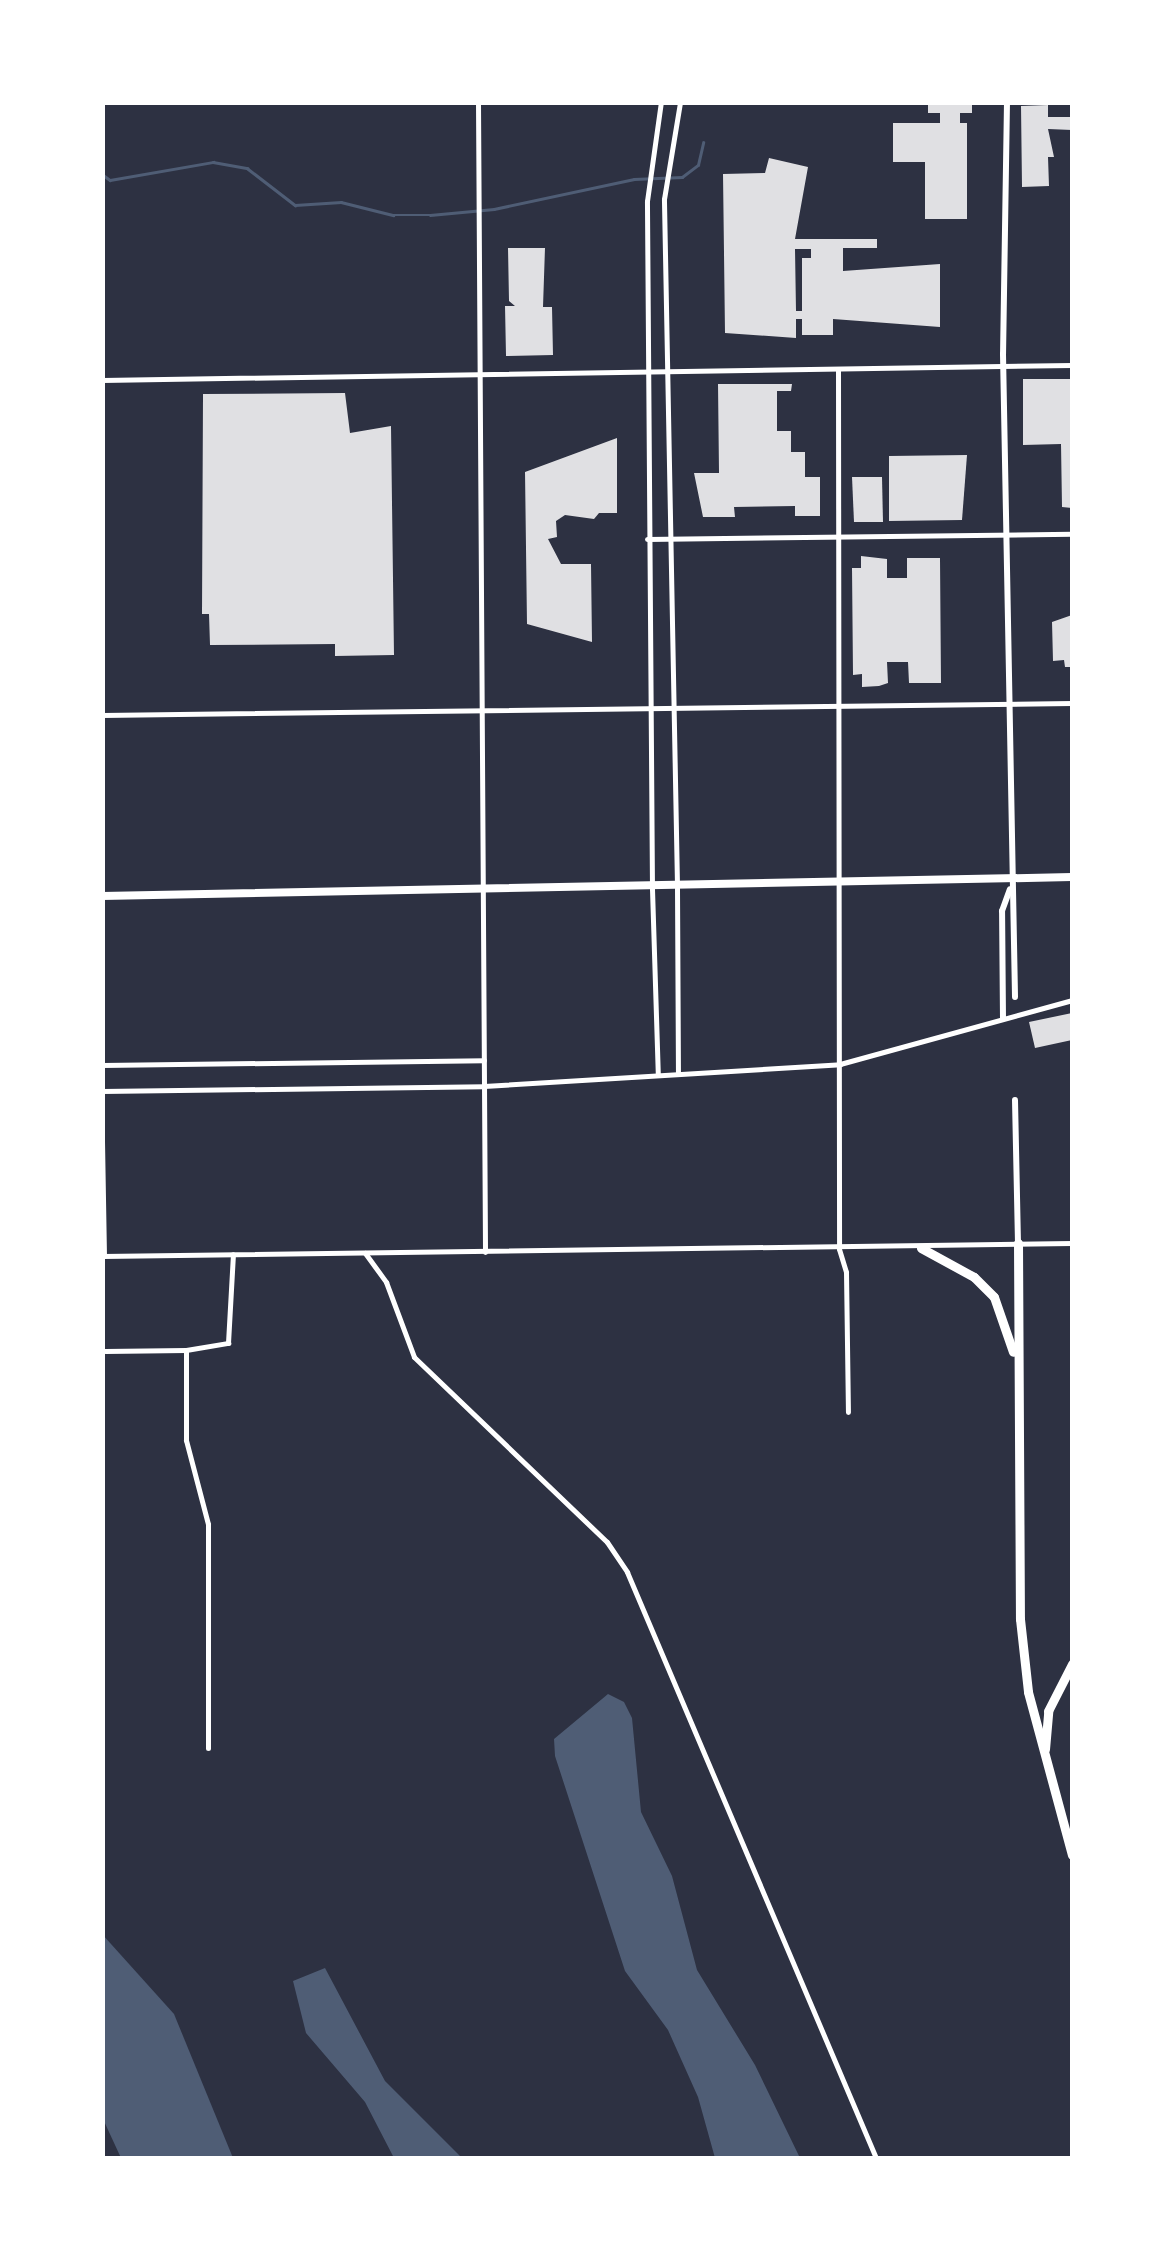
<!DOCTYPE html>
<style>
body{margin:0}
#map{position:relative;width:1175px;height:2261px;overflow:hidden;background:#2d3142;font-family:"DM Sans",sans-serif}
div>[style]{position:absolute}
.water>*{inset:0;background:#4f5d75}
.stream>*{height:2.5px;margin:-1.25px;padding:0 1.25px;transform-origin:1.25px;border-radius:1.25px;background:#4f5d75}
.building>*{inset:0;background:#e0e0e3}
.minor>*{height:5px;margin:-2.5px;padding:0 2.5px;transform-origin:2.5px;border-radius:2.5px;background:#fff}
.tertiary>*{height:5px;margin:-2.5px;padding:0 2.5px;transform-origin:2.5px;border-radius:2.5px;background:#fff}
.secondary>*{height:6px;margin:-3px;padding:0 3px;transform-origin:3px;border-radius:3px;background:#fff}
.primary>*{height:8px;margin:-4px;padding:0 4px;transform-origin:4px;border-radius:4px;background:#fff}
.motorway>*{height:9px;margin:-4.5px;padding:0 4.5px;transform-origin:4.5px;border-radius:4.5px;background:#fff}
span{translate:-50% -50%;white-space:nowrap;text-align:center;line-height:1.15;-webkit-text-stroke:8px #fff;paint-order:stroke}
.frame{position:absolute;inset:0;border:105px solid #fff;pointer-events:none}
</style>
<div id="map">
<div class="water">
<div style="clip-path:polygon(608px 1694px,624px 1702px,632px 1718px,641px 1812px,672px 1876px,697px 1970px,755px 2065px,800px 2158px,715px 2158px,698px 2097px,668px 2030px,625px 1971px,555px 1756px,554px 1739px)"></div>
<div style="clip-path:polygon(102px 1934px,174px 2014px,233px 2158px,121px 2158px,103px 2119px)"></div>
<div style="clip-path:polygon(325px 1968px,385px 2081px,462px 2158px,394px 2158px,365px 2102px,306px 2033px,293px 1981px)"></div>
</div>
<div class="stream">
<div style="left:102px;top:174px;width:10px;rotate:37deg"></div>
<div style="left:110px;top:180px;width:105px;rotate:-9.9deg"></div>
<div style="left:213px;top:162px;width:35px;rotate:10deg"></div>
<div style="left:247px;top:168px;width:61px;rotate:37.6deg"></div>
<div style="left:295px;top:205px;width:46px;rotate:-3.7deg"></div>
<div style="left:341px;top:202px;width:54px;rotate:14deg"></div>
<div style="left:393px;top:215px;width:37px"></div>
<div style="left:430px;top:215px;width:64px;rotate:-5.4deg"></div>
<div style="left:494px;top:209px;width:143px;rotate:-12.1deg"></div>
<div style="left:634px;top:179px;width:48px;rotate:-2.4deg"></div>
<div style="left:682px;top:177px;width:20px;rotate:-37deg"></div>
<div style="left:698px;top:165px;width:23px;rotate:-77deg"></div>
</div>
<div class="building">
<div style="clip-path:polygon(928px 102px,972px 102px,972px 113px,960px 113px,960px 123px,967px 123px,967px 219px,925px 219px,925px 162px,893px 162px,893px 123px,940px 123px,940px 113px,928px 113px)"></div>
<div style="clip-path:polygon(1048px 105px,1048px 117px,1072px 117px,1072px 130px,1048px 129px,1054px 157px,1048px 157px,1049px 186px,1022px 187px,1021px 106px)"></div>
<div style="clip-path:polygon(evenodd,769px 158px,808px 167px,795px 239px,877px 239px,877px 248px,843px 248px,843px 271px,940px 264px,940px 327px,833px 319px,833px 335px,802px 335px,802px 319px,796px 319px,796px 338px,725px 333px,723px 174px,765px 173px,769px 158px,795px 249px,811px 249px,811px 258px,802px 258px,802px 311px,796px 311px,795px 249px)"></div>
<div style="clip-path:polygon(508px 248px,545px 248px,543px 307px,552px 307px,553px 355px,506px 356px,505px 306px,515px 306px,509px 301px)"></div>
<div style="clip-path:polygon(1023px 379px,1072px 379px,1072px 508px,1062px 507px,1061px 444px,1023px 445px)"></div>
<div style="clip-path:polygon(718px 384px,792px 384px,791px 391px,777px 391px,777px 431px,791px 431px,791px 452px,805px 452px,805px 477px,820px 477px,820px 516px,795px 516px,795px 506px,734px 507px,735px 517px,703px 517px,694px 473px,719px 473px)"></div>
<div style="clip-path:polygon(345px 393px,350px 433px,391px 426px,394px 655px,335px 656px,335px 644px,210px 645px,209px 614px,202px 614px,203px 394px)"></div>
<div style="clip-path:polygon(617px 438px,617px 513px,599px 513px,594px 519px,565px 515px,556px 521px,557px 537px,548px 539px,561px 564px,591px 564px,592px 642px,527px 624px,525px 472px)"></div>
<div style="clip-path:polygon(967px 455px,962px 520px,889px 521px,889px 456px)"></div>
<div style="clip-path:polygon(852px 477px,882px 477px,883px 522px,854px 522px)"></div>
<div style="clip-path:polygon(861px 556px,887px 559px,887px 578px,907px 578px,907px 558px,940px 558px,941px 683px,909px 683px,908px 662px,887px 662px,888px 683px,879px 686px,862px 687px,862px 674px,853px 675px,852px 568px,861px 568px)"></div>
<div style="clip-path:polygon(1072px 615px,1072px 667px,1065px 667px,1064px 660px,1053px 661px,1052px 622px)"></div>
<div style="clip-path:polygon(1072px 1013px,1072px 1040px,1035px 1048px,1029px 1022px)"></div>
</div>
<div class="minor">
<div style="left:478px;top:102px;width:1150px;rotate:89.65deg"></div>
<div style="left:838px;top:369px;width:880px;rotate:89.93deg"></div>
<div style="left:839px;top:1249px;width:24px;rotate:73deg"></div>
<div style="left:846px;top:1272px;width:140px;rotate:89.2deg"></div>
<div style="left:647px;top:539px;width:425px;rotate:-0.7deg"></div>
<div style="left:102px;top:715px;width:970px;rotate:-0.71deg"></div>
<div style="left:677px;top:888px;width:186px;rotate:89.7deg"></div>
<div style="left:652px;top:889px;width:186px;rotate:88.2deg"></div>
<div style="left:102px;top:1065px;width:382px;rotate:-0.7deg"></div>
<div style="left:102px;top:1091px;width:382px;rotate:-0.7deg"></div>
<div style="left:484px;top:1086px;width:357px;rotate:-3.5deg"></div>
<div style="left:840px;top:1064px;width:241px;rotate:-15.4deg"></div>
<div style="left:102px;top:1141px;width:115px;rotate:89deg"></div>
<div style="left:365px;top:1253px;width:36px;rotate:54deg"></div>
<div style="left:386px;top:1282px;width:80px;rotate:69.5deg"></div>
<div style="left:414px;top:1357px;width:267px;rotate:43.8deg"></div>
<div style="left:607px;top:1542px;width:36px;rotate:56deg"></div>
<div style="left:627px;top:1572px;width:637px;rotate:66.98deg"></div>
<div style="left:105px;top:1351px;width:81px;rotate:-0.7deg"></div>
<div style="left:208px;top:1748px;width:224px;rotate:-90deg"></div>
<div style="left:208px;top:1524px;width:87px;rotate:-104.7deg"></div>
<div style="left:186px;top:1440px;width:90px;rotate:-90deg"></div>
<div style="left:186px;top:1350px;width:43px;rotate:-9.5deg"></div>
<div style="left:228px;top:1343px;width:89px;rotate:-86.8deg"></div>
</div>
<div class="tertiary">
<div style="left:102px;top:380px;width:970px;rotate:-0.89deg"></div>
<div style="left:677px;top:885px;width:686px;rotate:-91.09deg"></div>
<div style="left:664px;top:199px;width:98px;rotate:-80.6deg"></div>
<div style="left:652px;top:889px;width:688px;rotate:-90.42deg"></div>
<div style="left:647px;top:201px;width:100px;rotate:-82deg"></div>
<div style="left:102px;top:1256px;width:970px;rotate:-0.77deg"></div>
</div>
<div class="secondary">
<div style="left:1007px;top:102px;width:252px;rotate:90.9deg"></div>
<div style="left:1003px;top:354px;width:643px;rotate:88.93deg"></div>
<div style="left:1003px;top:1018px;width:107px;rotate:-90.5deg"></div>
<div style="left:1002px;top:911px;width:23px;rotate:-70deg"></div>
<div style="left:1015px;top:1100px;width:143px;rotate:88.8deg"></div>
</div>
<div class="primary">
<div style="left:102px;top:896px;width:970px;rotate:-1.12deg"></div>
</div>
<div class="motorway">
<div style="left:1018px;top:1243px;width:376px;rotate:89.7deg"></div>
<div style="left:1020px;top:1619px;width:73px;rotate:83.7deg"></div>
<div style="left:1028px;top:1692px;width:169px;rotate:74.9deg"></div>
<div style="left:921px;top:1248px;width:60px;rotate:28.7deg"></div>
<div style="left:974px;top:1277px;width:28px;rotate:45deg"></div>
<div style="left:994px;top:1297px;width:58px;rotate:70.9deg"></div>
<div style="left:1045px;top:1749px;width:38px;rotate:-85deg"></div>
<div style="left:1048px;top:1711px;width:53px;rotate:-62.9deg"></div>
</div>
<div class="frame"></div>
</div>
